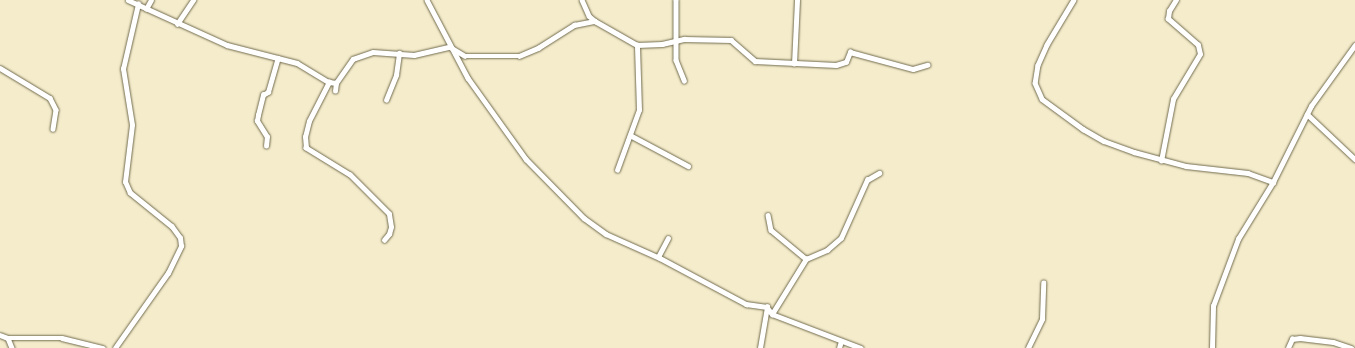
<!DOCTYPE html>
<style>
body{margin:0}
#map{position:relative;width:1355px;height:348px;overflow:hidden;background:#f4eccb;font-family:"IBM Plex Sans",sans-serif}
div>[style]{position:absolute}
.roads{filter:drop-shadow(0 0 1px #726b4e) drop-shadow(0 0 1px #726b4e)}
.street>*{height:4.5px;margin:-2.25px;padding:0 2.25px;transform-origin:2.25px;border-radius:2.25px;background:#fff}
span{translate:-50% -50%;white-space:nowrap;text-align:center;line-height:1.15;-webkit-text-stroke:3px #fff;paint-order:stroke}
</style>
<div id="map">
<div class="roads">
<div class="street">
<div style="left:128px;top:0;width:109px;rotate:24.4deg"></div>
<div style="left:227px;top:45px;width:72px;rotate:14.4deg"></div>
<div style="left:297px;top:63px;width:37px;rotate:31deg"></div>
<div style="left:427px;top:0;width:88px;rotate:62.3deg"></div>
<div style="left:468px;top:78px;width:100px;rotate:54.4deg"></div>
<div style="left:526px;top:159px;width:83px;rotate:45.5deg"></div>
<div style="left:584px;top:218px;width:27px;rotate:36deg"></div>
<div style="left:606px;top:234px;width:59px;rotate:24deg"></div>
<div style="left:660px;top:258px;width:98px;rotate:28.1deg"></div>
<div style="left:746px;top:304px;width:21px;rotate:8deg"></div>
<div style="left:767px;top:307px;width:9px;rotate:54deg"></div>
<div style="left:772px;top:314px;width:95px;rotate:20.9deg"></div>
<div style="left:582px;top:0;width:17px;rotate:66deg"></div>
<div style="left:589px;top:16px;width:8px;rotate:40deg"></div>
<div style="left:595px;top:21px;width:48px;rotate:29.7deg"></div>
<div style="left:637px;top:45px;width:25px;rotate:-2deg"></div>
<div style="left:662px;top:44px;width:23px;rotate:-13deg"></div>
<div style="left:684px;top:39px;width:47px;rotate:1.2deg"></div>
<div style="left:731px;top:40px;width:32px;rotate:41deg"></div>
<div style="left:755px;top:61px;width:81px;rotate:2.8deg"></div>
<div style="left:836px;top:65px;width:10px;rotate:-17deg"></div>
<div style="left:846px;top:62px;width:11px;rotate:-68deg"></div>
<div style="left:850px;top:52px;width:65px;rotate:15.1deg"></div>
<div style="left:913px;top:69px;width:15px;rotate:-16deg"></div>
<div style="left:676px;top:0;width:60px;rotate:90deg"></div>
<div style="left:676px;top:60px;width:22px;rotate:68deg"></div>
<div style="left:1074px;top:0;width:52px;rotate:121deg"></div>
<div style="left:1047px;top:45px;width:22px;rotate:114deg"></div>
<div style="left:1038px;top:65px;width:18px;rotate:99deg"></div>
<div style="left:1035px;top:83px;width:17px;rotate:66deg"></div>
<div style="left:1042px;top:99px;width:51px;rotate:36.2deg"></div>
<div style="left:1083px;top:129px;width:24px;rotate:30deg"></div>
<div style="left:1104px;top:141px;width:32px;rotate:20deg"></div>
<div style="left:1134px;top:152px;width:54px;rotate:15.1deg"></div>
<div style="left:1186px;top:166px;width:62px;rotate:6.4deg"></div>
<div style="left:1248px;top:173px;width:27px;rotate:20deg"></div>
<div style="left:146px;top:9px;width:10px;rotate:-61deg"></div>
<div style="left:177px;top:24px;width:29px;rotate:-56deg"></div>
<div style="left:794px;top:64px;width:64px;rotate:-87.3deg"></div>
<div style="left:0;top:68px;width:58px;rotate:31deg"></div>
<div style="left:50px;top:98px;width:13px;rotate:63deg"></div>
<div style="left:56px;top:110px;width:19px;rotate:99deg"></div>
<div style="left:335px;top:91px;width:8px;rotate:-83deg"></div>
<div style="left:386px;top:100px;width:27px;rotate:-68deg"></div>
<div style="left:396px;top:75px;width:22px;rotate:-82deg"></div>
<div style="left:1307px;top:114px;width:66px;rotate:43.2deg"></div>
<div style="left:630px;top:135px;width:66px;rotate:28.1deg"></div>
<div style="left:266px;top:146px;width:9px;rotate:-84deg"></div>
<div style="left:267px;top:137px;width:19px;rotate:-122deg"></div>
<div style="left:257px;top:121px;width:6px;rotate:-81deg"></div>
<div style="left:258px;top:115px;width:21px;rotate:-76deg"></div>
<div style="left:263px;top:95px;width:6px;rotate:-31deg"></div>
<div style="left:268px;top:92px;width:35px;rotate:-74deg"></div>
<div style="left:1161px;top:161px;width:63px;rotate:-79deg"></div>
<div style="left:1173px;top:99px;width:52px;rotate:-59deg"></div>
<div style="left:1200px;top:54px;width:9px;rotate:-103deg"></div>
<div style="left:1198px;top:45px;width:40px;rotate:-139deg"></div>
<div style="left:1168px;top:19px;width:8px;rotate:-83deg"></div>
<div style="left:1169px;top:11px;width:13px;rotate:-58deg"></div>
<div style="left:617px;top:170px;width:64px;rotate:-69.9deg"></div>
<div style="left:639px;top:110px;width:65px;rotate:-91.8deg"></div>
<div style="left:768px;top:215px;width:15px;rotate:79deg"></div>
<div style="left:771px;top:230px;width:45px;rotate:39.6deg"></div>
<div style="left:384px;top:240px;width:8px;rotate:-50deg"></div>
<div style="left:389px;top:234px;width:7px;rotate:-74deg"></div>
<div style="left:391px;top:227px;width:13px;rotate:-99deg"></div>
<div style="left:389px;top:214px;width:55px;rotate:-135deg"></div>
<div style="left:350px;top:175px;width:52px;rotate:-148.5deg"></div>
<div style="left:306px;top:148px;width:11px;rotate:-95deg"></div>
<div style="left:305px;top:137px;width:16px;rotate:-76deg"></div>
<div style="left:309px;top:121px;width:44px;rotate:-62.9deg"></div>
<div style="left:329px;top:82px;width:7px;rotate:8deg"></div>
<div style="left:336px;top:83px;width:29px;rotate:-55deg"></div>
<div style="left:353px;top:59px;width:21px;rotate:-19deg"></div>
<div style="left:373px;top:52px;width:41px;rotate:4.2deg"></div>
<div style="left:414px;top:55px;width:37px;rotate:-13deg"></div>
<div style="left:450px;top:47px;width:17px;rotate:31deg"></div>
<div style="left:465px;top:56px;width:54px"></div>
<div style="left:519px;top:56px;width:21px;rotate:-23deg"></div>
<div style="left:538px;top:48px;width:43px;rotate:-32.6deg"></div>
<div style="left:574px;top:25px;width:21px;rotate:-11deg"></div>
<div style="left:658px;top:257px;width:21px;rotate:-62deg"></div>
<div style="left:772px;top:314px;width:65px;rotate:-58.3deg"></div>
<div style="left:806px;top:259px;width:23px;rotate:-23deg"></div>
<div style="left:827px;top:250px;width:18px;rotate:-41deg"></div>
<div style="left:841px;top:238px;width:64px;rotate:-65.9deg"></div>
<div style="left:867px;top:180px;width:14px;rotate:-30deg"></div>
<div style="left:0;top:335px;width:9px;rotate:21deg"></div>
<div style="left:8px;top:338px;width:54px"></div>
<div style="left:62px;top:338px;width:42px;rotate:13.7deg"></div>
<div style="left:8px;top:338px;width:11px;rotate:68deg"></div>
<div style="left:115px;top:348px;width:92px;rotate:-54.8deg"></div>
<div style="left:168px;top:273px;width:30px;rotate:-64deg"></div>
<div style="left:181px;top:246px;width:8px;rotate:-97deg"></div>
<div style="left:180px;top:238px;width:14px;rotate:-126deg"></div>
<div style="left:172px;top:227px;width:54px;rotate:-141deg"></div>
<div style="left:130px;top:193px;width:12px;rotate:-114deg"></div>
<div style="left:125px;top:182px;width:57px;rotate:-83deg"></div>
<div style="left:132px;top:125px;width:57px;rotate:-99.1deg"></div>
<div style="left:123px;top:69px;width:67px;rotate:-77deg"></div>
<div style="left:760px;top:348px;width:42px;rotate:-80.3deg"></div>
<div style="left:839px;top:348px;width:7px;rotate:-74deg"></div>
<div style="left:1028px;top:348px;width:32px;rotate:-64deg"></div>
<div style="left:1042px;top:319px;width:36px;rotate:-88deg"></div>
<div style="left:1212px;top:348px;width:42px;rotate:-88.6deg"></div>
<div style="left:1213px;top:306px;width:72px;rotate:-69.5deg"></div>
<div style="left:1238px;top:239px;width:67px;rotate:-58.4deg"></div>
<div style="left:1273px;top:182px;width:85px;rotate:-63.4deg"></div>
<div style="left:1311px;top:106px;width:75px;rotate:-54.2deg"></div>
<div style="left:1288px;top:348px;width:10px;rotate:-66deg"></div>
<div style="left:1292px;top:339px;width:8px;rotate:-7deg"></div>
<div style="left:1300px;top:338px;width:33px;rotate:7deg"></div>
<div style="left:1333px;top:342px;width:19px;rotate:18deg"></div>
</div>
</div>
</div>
